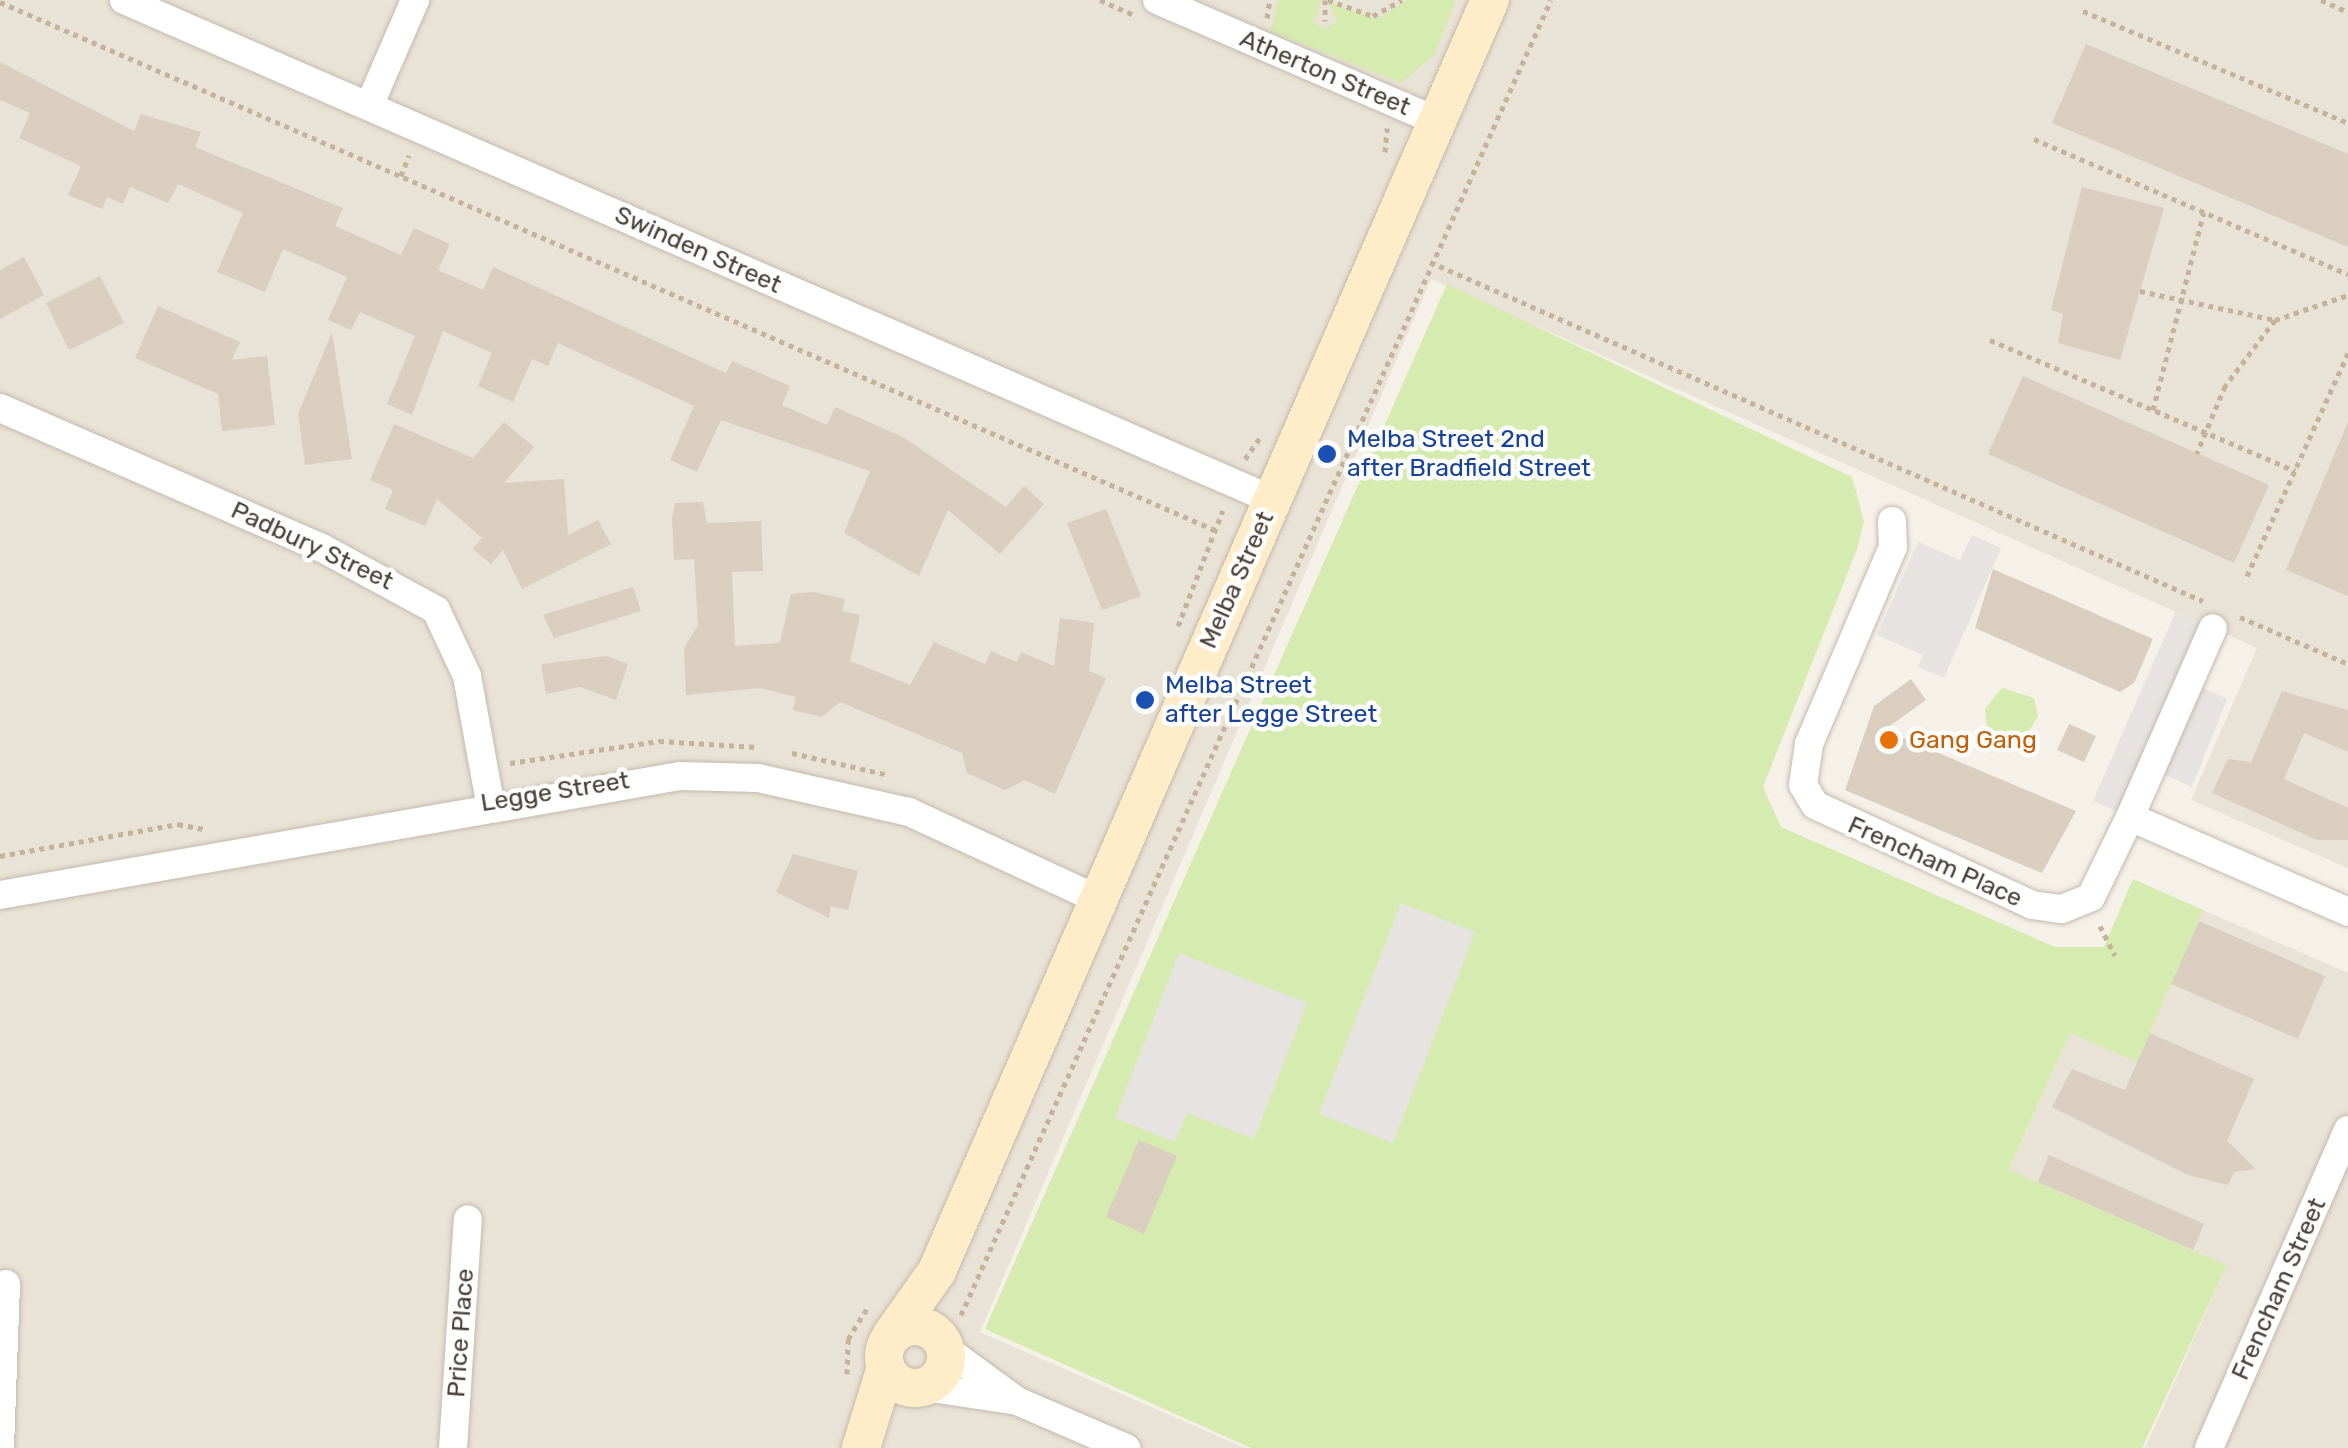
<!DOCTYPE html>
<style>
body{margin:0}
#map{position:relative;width:2348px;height:1448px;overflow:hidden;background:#f5f0e8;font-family:Rubik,sans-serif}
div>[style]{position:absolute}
.residential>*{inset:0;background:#e9e2d6}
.green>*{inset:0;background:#d5ebaf}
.parking>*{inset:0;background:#e6e3e0}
.building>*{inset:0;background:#dacec0}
.path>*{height:5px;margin-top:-2.5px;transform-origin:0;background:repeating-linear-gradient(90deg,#c4b29b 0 5px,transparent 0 10px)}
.roads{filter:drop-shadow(0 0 2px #c4baad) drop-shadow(0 0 2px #c4baad)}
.street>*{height:28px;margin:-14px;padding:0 14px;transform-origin:14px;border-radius:14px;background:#fff}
.secondary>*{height:38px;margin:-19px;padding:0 19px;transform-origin:19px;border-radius:19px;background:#ffedc9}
.secondary>.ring{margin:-19px;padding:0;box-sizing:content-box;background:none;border:38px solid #ffedc9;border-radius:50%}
.dots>*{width:28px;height:28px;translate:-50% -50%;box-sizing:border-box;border:5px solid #fff;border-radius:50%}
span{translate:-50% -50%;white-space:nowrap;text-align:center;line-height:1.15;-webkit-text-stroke:9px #fff;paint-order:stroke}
.street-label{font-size:25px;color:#494036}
.transit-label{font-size:25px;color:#164399}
.left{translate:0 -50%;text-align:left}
.food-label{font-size:25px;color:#c56008}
</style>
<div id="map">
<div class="residential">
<div style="clip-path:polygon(0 0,2348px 0,2348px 868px,2191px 800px,2257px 648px,1431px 279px,980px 1332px,1245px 1448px,0 1448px)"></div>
<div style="clip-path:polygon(2203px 910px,2348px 973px,2348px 1448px,2145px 1448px,2227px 1265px,2009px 1171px,2070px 1033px,2137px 1061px)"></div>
</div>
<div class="green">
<div style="clip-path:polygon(1278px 0,1321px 0,1314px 22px,1325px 29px,1337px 21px,1328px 2px,1378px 19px,1407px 0,1456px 0,1435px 54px,1401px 83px,1271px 31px)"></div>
<div style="clip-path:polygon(1447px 284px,1852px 477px,1864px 521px,1857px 549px,1763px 787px,1781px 827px,2055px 947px,2104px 947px,2133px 879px,2203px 910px,2137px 1062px,2070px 1033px,2009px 1170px,2227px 1265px,2142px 1448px,1251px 1448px,985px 1329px)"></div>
<div style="clip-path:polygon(2002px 688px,2034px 698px,2038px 716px,2025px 737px,2008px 740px,1987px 726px,1985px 709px)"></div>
</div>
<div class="parking">
<div style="clip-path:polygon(1972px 535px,2001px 548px,1944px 678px,1918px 667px,1923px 655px,1877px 635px,1918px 542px,1960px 560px)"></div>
<div style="clip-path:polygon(2176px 611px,2213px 628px,2190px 682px,2227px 699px,2192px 787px,2152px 769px,2130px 817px,2093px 801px)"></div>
<div style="clip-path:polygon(1401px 903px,1475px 932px,1393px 1143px,1319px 1114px)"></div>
<div style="clip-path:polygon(1179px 953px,1307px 1003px,1254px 1139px,1187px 1113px,1175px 1142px,1115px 1118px)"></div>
</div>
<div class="building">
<div style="clip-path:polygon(2086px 44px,2348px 154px,2348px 247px,2052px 123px)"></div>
<div style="clip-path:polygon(0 62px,134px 131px,141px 114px,201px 132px,195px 147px,343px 208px,335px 226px,401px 255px,414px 228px,450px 244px,438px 270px,483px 290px,493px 267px,726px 373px,732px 361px,790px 386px,782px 405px,827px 425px,835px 407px,903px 437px,1006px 507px,1024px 486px,1044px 504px,1000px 554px,948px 510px,919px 576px,844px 533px,870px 471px,721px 420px,697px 472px,670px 460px,694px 406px,558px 343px,548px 366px,532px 359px,513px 402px,478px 386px,492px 353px,443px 331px,412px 415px,387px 404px,415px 336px,360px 312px,351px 330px,328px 320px,347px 277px,283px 249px,265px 292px,217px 272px,243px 213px,178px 184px,168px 203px,130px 187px,123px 204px,107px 197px,102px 209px,68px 195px,81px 166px,19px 138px,30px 113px,0 100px)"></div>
<div style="clip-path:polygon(2082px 187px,2164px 208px,2120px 360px,2058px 343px,2063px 314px,2051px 310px)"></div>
<div style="clip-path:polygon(24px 257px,44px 295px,0 319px,0 270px)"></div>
<div style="clip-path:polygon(100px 276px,124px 323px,69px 350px,46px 303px)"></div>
<div style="clip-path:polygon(158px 306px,240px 342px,232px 360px,267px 356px,275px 425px,222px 431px,218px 394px,135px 358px)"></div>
<div style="clip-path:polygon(332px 332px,352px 459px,305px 465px,298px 414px)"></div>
<div style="clip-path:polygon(2023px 376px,2269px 485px,2234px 563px,1988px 454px)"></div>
<div style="clip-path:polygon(504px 422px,534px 447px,504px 483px,564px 479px,568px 535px,598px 520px,611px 544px,522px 589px,503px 550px,491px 564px,473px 549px,482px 538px,437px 499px,425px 526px,385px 509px,393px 490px,370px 480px,394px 424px,473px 458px)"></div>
<div style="clip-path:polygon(2348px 422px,2348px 596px,2286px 570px)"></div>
<div style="clip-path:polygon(703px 502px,707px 523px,761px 521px,763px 571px,732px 572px,735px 646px,780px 643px,791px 594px,814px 592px,845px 599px,842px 611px,860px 615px,850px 661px,910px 685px,934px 642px,985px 664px,991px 651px,1017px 662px,1021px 652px,1054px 666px,1060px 618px,1094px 623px,1089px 671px,1106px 678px,1055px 794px,1025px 780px,1005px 790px,967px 773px,962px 753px,840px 702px,822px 717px,793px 710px,796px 697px,760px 688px,686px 695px,684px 648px,698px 625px,694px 559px,674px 560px,672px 519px,675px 503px)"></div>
<div style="clip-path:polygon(1106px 509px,1141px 596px,1102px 610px,1067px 523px)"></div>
<div style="clip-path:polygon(1993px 569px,2153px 639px,2134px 683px,2120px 692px,1975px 628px)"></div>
<div style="clip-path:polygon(633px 587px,641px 611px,554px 638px,543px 615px)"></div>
<div style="clip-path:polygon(607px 656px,628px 664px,616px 700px,580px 687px,546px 694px,541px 664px)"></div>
<div style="clip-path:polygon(1911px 679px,1926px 700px,1884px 730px,2076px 811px,2042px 873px,1845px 790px,1874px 706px)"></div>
<div style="clip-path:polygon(2282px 691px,2348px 710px,2348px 752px,2304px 733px,2284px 779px,2348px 808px,2348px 840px,2317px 840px,2212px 793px,2228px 759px,2251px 762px)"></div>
<div style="clip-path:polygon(2069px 724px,2096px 736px,2084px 762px,2057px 750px)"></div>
<div style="clip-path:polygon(793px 854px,858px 871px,848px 910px,831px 906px,829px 918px,776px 892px)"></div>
<div style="clip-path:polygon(2199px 921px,2325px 976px,2298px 1039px,2171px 984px)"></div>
<div style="clip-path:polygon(2150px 1033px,2254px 1079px,2227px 1141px,2256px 1169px,2234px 1172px,2228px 1185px,2188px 1175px,2052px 1107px,2072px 1069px,2125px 1090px)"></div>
<div style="clip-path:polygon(1139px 1140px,1177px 1156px,1144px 1234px,1106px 1217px)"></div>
<div style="clip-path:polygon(2049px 1155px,2204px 1224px,2193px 1250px,2038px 1182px)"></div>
</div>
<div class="path">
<div style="left:1100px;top:0;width:37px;rotate:24deg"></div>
<div style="left:1325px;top:0;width:21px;rotate:90deg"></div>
<div style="left:1328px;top:0;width:48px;rotate:19.6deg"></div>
<div style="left:1373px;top:16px;width:33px;rotate:-29deg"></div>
<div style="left:2321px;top:0;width:30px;rotate:24deg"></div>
<div style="left:0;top:2px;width:1325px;rotate:23.49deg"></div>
<div style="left:2083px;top:11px;width:288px;rotate:22.9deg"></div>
<div style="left:1267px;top:18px;width:18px;rotate:-81deg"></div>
<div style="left:2034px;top:139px;width:342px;rotate:23.3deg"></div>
<div style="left:1385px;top:152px;width:24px;rotate:-85deg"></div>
<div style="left:401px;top:176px;width:22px;rotate:-69deg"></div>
<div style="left:1430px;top:262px;width:844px;rotate:23.68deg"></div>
<div style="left:2140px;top:291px;width:138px;rotate:12.1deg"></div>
<div style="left:2275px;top:320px;width:83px;rotate:127.1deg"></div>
<div style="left:2225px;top:386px;width:73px;rotate:112.7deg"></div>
<div style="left:2275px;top:320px;width:77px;rotate:-18.9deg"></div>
<div style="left:1990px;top:340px;width:332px;rotate:23.2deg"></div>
<div style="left:2153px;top:410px;width:204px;rotate:-75.6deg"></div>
<div style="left:1245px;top:459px;width:28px;rotate:-55deg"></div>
<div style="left:2247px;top:576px;width:245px;rotate:-65.6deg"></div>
<div style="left:2240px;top:617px;width:118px;rotate:23.5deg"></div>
<div style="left:1178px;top:626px;width:124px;rotate:-68.8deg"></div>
<div style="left:792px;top:753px;width:99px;rotate:12.8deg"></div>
<div style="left:510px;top:763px;width:151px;rotate:-8.4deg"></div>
<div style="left:659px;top:741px;width:98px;rotate:3.5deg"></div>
<div style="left:0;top:856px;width:181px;rotate:-10.2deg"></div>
<div style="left:178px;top:824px;width:26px;rotate:11deg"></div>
<div style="left:2100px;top:926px;width:33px;rotate:63deg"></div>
<div style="left:961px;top:1315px;width:1441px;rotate:-65.84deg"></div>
<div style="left:847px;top:1374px;width:35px;rotate:-88deg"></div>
<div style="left:848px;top:1339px;width:38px;rotate:-58deg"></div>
</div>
<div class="roads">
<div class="street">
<div style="left:124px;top:0;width:1253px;rotate:23.52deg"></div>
<div style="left:1157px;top:0;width:305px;rotate:23.4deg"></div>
<div style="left:369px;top:106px;width:116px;rotate:-66.5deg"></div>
<div style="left:0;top:408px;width:351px;rotate:23.5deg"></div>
<div style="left:322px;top:548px;width:130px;rotate:28.5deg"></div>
<div style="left:436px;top:610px;width:73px;rotate:64.8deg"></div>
<div style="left:467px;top:676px;width:128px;rotate:79.7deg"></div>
<div style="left:1892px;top:521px;width:26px;rotate:88deg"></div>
<div style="left:1893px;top:547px;width:214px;rotate:113.1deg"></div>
<div style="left:1809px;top:744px;width:41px;rotate:98.3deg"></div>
<div style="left:1803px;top:785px;width:23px;rotate:59deg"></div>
<div style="left:1815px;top:805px;width:239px;rotate:24.7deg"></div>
<div style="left:2032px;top:905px;width:30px;rotate:8deg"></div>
<div style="left:2062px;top:909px;width:31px;rotate:-22deg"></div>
<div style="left:2091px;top:897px;width:89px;rotate:-64deg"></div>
<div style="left:2130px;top:817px;width:238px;rotate:23.5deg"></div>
<div style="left:2130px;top:817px;width:206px;rotate:-66.3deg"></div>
<div style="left:0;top:895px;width:690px;rotate:-9.93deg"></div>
<div style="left:680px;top:776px;width:78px;rotate:1.5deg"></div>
<div style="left:758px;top:778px;width:155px;rotate:12.7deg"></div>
<div style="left:909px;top:812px;width:205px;rotate:24.8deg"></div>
<div style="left:946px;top:1349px;width:88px;rotate:36.2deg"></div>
<div style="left:1017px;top:1401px;width:119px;rotate:23.3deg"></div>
<div style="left:925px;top:1387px;width:87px;rotate:8.6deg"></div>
<div style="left:0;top:1448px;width:164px;rotate:-87.9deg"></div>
<div style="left:453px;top:1448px;width:229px;rotate:-86.3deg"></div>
<div style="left:2209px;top:1448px;width:347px;rotate:-66.4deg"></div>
</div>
<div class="secondary">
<div class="ring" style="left:884px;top:1326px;width:24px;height:24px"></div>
<div style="left:891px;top:1336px;width:80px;rotate:-54.7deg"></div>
<div style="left:937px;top:1271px;width:1386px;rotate:-66.49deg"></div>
<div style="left:861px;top:1448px;width:82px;rotate:-72.9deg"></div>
</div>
</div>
<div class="dots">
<div style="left:1327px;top:454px;background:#1a4fb4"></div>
<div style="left:1145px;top:700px;background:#1a4fb4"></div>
<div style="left:1889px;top:740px;background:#e8710a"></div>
</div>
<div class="street-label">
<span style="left:1325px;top:73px;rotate:23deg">Atherton Street</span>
<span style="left:698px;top:250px;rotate:24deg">Swinden Street</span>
<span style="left:312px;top:546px;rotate:25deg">Padbury Street</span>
<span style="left:1237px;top:580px;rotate:-66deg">Melba Street</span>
<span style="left:555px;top:792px;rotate:-9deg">Legge Street</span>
<span style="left:1935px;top:862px;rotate:24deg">Frencham Place</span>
<span style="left:2279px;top:1289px;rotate:-66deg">Frencham Street</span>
<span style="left:461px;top:1333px;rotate:-86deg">Price Place</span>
</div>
<div class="transit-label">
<span class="left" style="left:1347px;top:454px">Melba Street 2nd<br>after Bradfield Street</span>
<span class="left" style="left:1165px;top:700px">Melba Street<br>after Legge Street</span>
</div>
<div class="food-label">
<span class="left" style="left:1909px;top:740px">Gang Gang</span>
</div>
</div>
